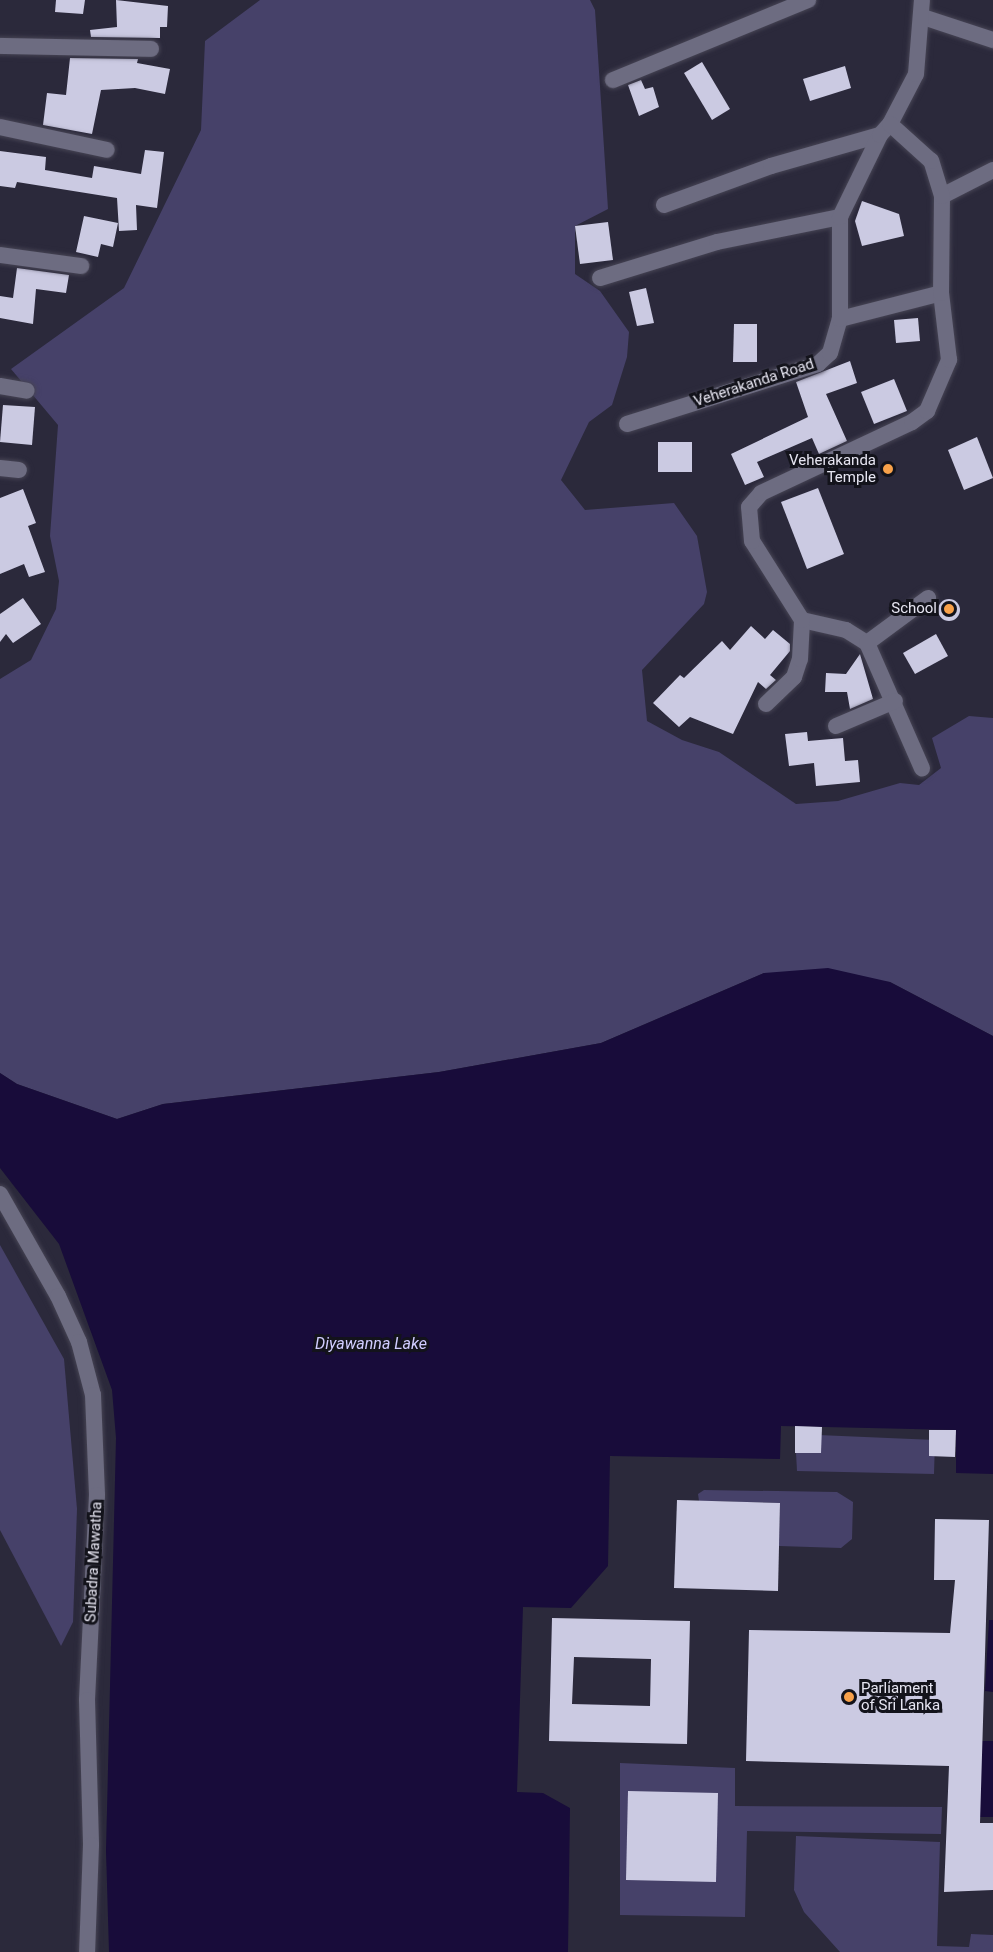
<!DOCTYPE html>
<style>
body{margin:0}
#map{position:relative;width:993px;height:1952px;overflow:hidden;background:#2b293b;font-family:Roboto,sans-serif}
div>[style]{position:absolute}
.green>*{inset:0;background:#464169}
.water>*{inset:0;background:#180c3a}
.building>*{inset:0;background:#cbcae2}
.round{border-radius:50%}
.roads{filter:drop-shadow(0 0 2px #464454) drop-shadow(0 0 2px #464454)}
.minor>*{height:16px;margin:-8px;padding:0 8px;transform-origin:8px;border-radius:8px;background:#6d6c81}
.dots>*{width:16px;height:16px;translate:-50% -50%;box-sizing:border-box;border:3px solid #13131b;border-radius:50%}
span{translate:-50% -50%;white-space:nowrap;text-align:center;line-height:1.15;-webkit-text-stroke:6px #13131b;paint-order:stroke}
.street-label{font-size:15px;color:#e6e5f1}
.poi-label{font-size:15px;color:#e6e5f1}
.right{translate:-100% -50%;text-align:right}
.left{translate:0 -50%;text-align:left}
.water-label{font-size:16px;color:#d1cdff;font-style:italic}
</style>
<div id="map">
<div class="green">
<div style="clip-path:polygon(260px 0,590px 0,595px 10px,608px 209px,575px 226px,575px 274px,600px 291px,629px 332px,627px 357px,612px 405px,589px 422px,561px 480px,585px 510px,674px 503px,697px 536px,707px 592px,704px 604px,642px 670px,647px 721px,682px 740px,719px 752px,796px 804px,838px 801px,900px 783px,919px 785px,941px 768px,932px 738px,969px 716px,993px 718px,993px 1036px,890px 982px,764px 973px,601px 1043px,439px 1072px,163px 1104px,117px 1119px,17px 1084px,0 1073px,0 679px,31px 660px,56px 609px,59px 581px,50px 536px,58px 425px,11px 369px,124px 288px,201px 130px,205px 41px)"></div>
<div style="clip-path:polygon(0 1245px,64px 1359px,77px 1509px,73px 1622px,61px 1646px,0 1530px)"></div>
<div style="clip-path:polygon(795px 1434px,935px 1440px,934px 1474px,797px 1471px)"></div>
<div style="clip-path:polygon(704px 1490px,837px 1492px,853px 1502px,852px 1539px,841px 1548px,779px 1546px,780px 1503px,699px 1501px,698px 1494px)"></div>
<div style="clip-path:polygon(620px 1763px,735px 1768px,735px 1806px,942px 1807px,941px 1834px,747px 1831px,745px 1917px,620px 1915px)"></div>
<div style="clip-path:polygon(796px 1836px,940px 1842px,937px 1946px,969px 1947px,971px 1934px,993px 1935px,993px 1952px,840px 1952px,804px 1912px,794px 1890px)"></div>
</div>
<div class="water">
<div style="clip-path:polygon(828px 968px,890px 982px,993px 1036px,993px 1474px,956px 1473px,956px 1430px,781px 1426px,780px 1459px,610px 1456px,608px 1566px,571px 1608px,523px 1607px,517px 1792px,543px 1793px,570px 1808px,568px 1952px,109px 1952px,106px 1851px,116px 1438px,112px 1390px,59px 1244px,0 1168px,0 1073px,17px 1084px,117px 1119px,163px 1104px,439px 1072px,601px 1043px,764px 973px)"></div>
<div style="clip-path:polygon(989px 1620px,993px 1620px,993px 1692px,985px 1691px)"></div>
<div style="clip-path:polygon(982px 1741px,993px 1741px,993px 1817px,978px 1817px)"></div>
</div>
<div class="building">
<div style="clip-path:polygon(56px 0,85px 0,83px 14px,55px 12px)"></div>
<div style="clip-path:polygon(116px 0,168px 6px,167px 27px,160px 27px,160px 38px,91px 37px,90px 30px,117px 27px)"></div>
<div style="clip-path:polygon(70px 58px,138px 59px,137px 63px,170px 69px,165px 94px,135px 88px,101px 90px,92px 134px,43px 125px,47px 93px,66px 95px)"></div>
<div style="clip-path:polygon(702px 62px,730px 109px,712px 120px,684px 73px)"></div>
<div style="clip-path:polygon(845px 66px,851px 88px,810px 101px,803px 79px)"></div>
<div style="clip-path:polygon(641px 80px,645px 89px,653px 87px,659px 107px,639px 116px,628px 85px)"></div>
<div style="clip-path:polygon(145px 150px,164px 152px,157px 208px,136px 205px,137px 230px,119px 231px,117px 198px,17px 182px,15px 188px,0 186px,0 151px,46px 157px,45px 170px,92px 178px,94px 166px,141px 174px)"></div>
<div style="clip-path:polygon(862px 201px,899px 214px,904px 236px,862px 246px,855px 221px)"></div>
<div style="clip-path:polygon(84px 216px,118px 223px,113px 247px,101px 244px,98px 257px,76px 252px)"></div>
<div style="clip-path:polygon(608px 222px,613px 260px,580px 264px,575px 226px)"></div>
<div style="clip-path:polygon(17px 268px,69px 275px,66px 293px,36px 289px,33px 324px,0 318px,0 296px,13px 298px)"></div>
<div style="clip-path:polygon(646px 288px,654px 323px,637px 326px,629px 292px)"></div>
<div style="clip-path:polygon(918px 318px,920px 341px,896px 343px,894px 320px)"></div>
<div style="clip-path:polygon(734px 324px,757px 324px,757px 362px,733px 362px)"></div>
<div style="clip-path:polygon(850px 361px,857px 383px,826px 394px,847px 441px,819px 454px,812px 438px,757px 462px,764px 477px,745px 485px,731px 454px,808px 417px,796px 382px)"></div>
<div style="clip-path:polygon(894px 379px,907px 411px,874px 424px,861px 392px)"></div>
<div style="clip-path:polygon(3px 405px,35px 407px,32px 445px,0 442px)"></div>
<div style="clip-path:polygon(977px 437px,993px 478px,964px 490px,948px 450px)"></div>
<div style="clip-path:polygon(658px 442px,692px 442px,692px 472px,658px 472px)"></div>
<div style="clip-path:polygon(818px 488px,844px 554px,807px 569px,781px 502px)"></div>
<div style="clip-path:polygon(23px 489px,36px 523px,28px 526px,45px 572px,29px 577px,24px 564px,0 574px,0 498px)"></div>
<div style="clip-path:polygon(23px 598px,41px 624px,13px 643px,6px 634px,0 642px,0 614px)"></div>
<div class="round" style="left:938px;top:599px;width:22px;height:22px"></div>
<div style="clip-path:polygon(751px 626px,765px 639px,773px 630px,790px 644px,790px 651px,770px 675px,776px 680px,766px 689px,758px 682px,733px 734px,690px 717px,679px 727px,653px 703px,680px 675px,684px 678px,722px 641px,730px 650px)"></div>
<div style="clip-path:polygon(936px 634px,948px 656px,915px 674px,903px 653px)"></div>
<div style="clip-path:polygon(860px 654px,873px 699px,850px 709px,847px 692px,825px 692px,826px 673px,846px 674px)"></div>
<div style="clip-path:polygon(807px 732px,808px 741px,843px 738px,845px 761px,858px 760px,860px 782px,816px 786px,814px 763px,789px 766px,785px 734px)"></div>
<div style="clip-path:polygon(795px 1426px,822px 1427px,821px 1453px,795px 1453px)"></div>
<div style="clip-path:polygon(929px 1430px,956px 1430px,955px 1457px,929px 1456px)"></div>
<div style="clip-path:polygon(677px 1500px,780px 1503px,778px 1591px,674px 1588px)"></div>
<div style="clip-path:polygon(935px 1519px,989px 1520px,980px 1823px,993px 1823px,993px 1890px,944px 1892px,949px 1766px,746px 1761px,749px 1630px,950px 1633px,955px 1580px,934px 1580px)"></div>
<div style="clip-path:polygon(evenodd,552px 1618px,690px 1621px,687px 1744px,549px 1741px,552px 1618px,574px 1657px,651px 1659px,650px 1706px,572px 1704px,574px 1657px)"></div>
<div style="clip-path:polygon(628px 1791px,718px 1793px,716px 1882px,626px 1880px)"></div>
</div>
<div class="roads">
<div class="minor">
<div style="left:923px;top:17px;width:74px;rotate:18.2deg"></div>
<div style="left:0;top:46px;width:151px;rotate:1.1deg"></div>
<div style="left:613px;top:80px;width:211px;rotate:-22.3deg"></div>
<div style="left:0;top:127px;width:109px;rotate:12.1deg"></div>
<div style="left:942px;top:196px;width:57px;rotate:-27deg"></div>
<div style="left:664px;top:205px;width:114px;rotate:-20deg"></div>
<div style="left:771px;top:166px;width:113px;rotate:-15.9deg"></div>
<div style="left:0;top:255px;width:82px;rotate:7.7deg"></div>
<div style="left:600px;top:278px;width:122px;rotate:-17.1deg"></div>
<div style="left:717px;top:242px;width:126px;rotate:-11.5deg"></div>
<div style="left:840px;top:319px;width:104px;rotate:-14.4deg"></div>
<div style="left:0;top:386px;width:27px;rotate:10deg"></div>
<div style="left:627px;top:424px;width:200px;rotate:-17.4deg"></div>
<div style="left:818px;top:364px;width:16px;rotate:-43deg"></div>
<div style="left:830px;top:353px;width:35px;rotate:-74deg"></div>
<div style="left:840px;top:319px;width:102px;rotate:-90deg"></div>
<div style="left:840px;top:217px;width:91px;rotate:-64deg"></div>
<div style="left:880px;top:135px;width:15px;rotate:-48deg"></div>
<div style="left:890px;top:124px;width:56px;rotate:-62.5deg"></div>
<div style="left:916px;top:74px;width:74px;rotate:-85.4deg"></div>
<div style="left:0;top:468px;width:19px;rotate:6deg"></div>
<div style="left:802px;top:620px;width:45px;rotate:12.8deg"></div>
<div style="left:846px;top:630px;width:25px;rotate:32deg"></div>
<div style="left:867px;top:643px;width:137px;rotate:66.3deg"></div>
<div style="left:867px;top:643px;width:76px;rotate:-36.4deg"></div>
<div style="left:766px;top:704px;width:39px;rotate:-44deg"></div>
<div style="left:794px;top:677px;width:19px;rotate:-72deg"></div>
<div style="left:800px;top:659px;width:39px;rotate:-87deg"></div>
<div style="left:802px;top:620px;width:93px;rotate:-122.3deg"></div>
<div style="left:752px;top:541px;width:34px;rotate:-95deg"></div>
<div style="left:749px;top:507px;width:18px;rotate:-49deg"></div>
<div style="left:761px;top:493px;width:167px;rotate:-25.2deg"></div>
<div style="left:912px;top:422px;width:19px;rotate:-36deg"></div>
<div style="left:927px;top:411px;width:56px;rotate:-66.7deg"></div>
<div style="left:949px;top:360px;width:67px;rotate:-96.8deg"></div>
<div style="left:941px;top:293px;width:97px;rotate:-89.4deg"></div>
<div style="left:942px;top:196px;width:37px;rotate:-107deg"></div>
<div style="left:931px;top:161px;width:55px;rotate:-137.9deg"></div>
<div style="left:836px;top:726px;width:64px;rotate:-23deg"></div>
<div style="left:0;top:1194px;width:117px;rotate:60.4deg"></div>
<div style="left:58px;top:1296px;width:51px;rotate:65.5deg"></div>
<div style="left:79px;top:1342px;width:55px;rotate:75.2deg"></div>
<div style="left:93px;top:1395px;width:100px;rotate:87.7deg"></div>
<div style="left:97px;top:1495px;width:205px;rotate:92.8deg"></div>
<div style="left:87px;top:1700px;width:145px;rotate:88.4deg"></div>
<div style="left:91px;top:1845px;width:107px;rotate:92.1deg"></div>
</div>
</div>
<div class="dots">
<div style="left:888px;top:469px;background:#f8a14a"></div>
<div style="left:949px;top:609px;background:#f8a14a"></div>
<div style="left:849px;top:1697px;background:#f8a14a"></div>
</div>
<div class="street-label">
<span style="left:754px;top:383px;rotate:-18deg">Veherakanda Road</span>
<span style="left:94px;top:1562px;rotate:-87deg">Subadra Mawatha</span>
</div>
<div class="poi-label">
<span class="right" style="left:876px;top:469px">Veherakanda<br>Temple</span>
<span class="right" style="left:937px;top:609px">School</span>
<span class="left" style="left:861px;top:1697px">Parliament<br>of Sri Lanka</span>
</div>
<div class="water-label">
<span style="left:371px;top:1344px">Diyawanna Lake</span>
</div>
</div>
